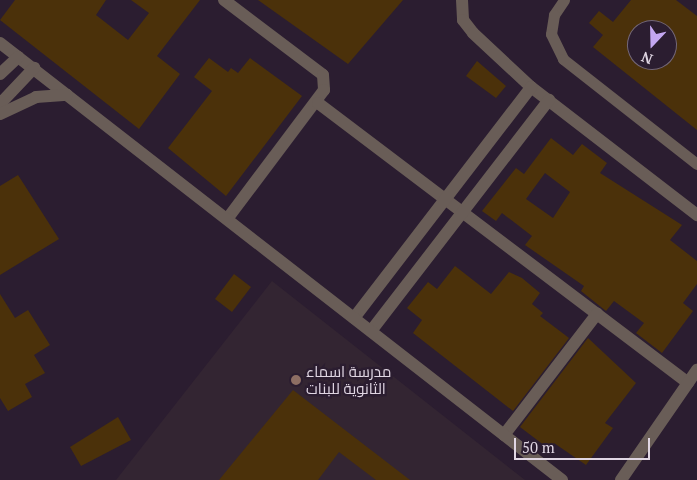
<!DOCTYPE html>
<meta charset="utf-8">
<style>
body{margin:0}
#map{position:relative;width:697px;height:480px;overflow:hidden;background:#2b1d30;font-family:"PT Serif",Cairo,serif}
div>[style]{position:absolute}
.education>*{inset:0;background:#332532}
.building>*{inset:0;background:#4b310a}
.service>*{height:11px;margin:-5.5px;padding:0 5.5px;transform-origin:5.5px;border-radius:5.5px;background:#695d57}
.minor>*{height:12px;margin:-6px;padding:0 6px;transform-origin:6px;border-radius:6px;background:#695d57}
.tertiary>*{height:12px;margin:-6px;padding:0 6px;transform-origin:6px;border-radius:6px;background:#695d57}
.dots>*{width:14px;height:14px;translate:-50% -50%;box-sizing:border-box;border:2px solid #2b1d30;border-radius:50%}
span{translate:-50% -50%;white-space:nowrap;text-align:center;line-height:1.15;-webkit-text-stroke:4.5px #2b1d30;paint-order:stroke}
.poi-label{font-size:15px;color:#e0d6e3}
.left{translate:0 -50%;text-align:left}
.north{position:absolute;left:627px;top:20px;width:50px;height:50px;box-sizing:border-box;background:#2b1d30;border:1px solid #736778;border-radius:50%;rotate:201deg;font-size:14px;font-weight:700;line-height:20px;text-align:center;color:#e0d6e3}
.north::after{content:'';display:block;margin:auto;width:18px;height:22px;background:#c4a7f1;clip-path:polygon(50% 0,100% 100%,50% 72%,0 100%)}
.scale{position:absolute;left:514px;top:438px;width:136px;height:22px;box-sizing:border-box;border:2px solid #e0d6e3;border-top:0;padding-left:6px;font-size:15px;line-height:18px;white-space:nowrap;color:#e0d6e3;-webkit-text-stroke:4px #2b1d30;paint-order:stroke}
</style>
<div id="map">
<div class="education">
<div style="clip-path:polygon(272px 281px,525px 480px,116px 480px)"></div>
</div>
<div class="building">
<div style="clip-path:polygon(15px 0,106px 0,96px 15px,128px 40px,149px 13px,131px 0,200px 0,157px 56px,180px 74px,139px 129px,0 20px)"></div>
<div style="clip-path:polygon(258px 0,403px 0,348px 64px)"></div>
<div style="clip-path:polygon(evenodd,631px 0,676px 0,697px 16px,697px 130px,593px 47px,603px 35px,589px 23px,599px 11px,613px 22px,631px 0,637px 30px,667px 30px,667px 60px,637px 60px,637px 30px)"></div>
<div style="clip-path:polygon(209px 58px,228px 72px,231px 68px,238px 73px,250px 58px,302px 96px,226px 196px,168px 148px,212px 91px,194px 77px)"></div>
<div style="clip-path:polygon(477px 61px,506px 86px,496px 98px,466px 76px)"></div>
<div style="clip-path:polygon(evenodd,551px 138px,573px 155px,582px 144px,607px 163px,600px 173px,682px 225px,670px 240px,697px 261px,697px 284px,683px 303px,693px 311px,662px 353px,636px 333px,644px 323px,614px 301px,606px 311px,581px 291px,584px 286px,525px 245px,532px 236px,502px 213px,496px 221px,482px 211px,516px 168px,524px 174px,551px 138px,545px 173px,570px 192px,553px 218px,526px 199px,545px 173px)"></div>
<div style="clip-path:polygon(18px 175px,59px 239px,0 275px,0 186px)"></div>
<div style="clip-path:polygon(455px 266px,491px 294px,509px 272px,522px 278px,540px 293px,532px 304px,543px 313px,540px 316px,569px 338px,513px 411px,413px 333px,422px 320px,407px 308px,428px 282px,437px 289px)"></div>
<div style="clip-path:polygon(234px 274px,251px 287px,232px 312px,215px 299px)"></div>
<div style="clip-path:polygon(0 294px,15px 318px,28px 310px,50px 345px,34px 355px,45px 373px,25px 384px,32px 397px,8px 411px,0 398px)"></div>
<div style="clip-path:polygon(588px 338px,636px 383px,605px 423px,613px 428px,586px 465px,554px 443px,549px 449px,520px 427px)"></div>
<div style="clip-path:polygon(293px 390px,410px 480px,376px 480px,339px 452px,318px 480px,219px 480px)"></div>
<div style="clip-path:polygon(118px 417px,131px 440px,81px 466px,70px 447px)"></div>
</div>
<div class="service">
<div style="left:564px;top:0;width:18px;rotate:124deg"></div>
<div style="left:554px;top:15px;width:19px;rotate:99deg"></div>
<div style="left:551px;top:34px;width:28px;rotate:64deg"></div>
<div style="left:563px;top:59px;width:170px;rotate:38.1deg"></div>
</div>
<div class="minor">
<div style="left:224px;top:0;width:124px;rotate:37.1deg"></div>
<div style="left:323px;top:75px;width:15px;rotate:86deg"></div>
<div style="left:324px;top:90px;width:161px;rotate:126.9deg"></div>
<div style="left:462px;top:0;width:20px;rotate:87deg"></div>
<div style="left:463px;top:20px;width:16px;rotate:52deg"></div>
<div style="left:473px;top:33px;width:79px;rotate:43deg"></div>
<div style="left:531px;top:87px;width:210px;rotate:37.6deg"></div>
<div style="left:318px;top:103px;width:464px;rotate:37.1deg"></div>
<div style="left:354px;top:318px;width:291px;rotate:-52.5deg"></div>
<div style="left:371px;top:331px;width:292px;rotate:-52.4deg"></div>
<div style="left:504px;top:435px;width:153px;rotate:-52.5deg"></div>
<div style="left:621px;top:480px;width:134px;rotate:-55.4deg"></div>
</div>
<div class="tertiary">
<div style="left:0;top:43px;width:712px;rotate:37.87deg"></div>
<div style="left:0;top:74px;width:25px;rotate:-43deg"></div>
<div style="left:0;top:104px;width:50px;rotate:-46.6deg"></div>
<div style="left:0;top:114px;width:40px;rotate:-25deg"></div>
<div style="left:36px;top:97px;width:31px;rotate:-4deg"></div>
</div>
<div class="dots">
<div style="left:296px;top:380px;background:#8d6e63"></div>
</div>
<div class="poi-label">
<span class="left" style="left:306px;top:380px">مدرسة اسماء<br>الثانوية للبنات</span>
</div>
<div class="north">N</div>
<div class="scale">50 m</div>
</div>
